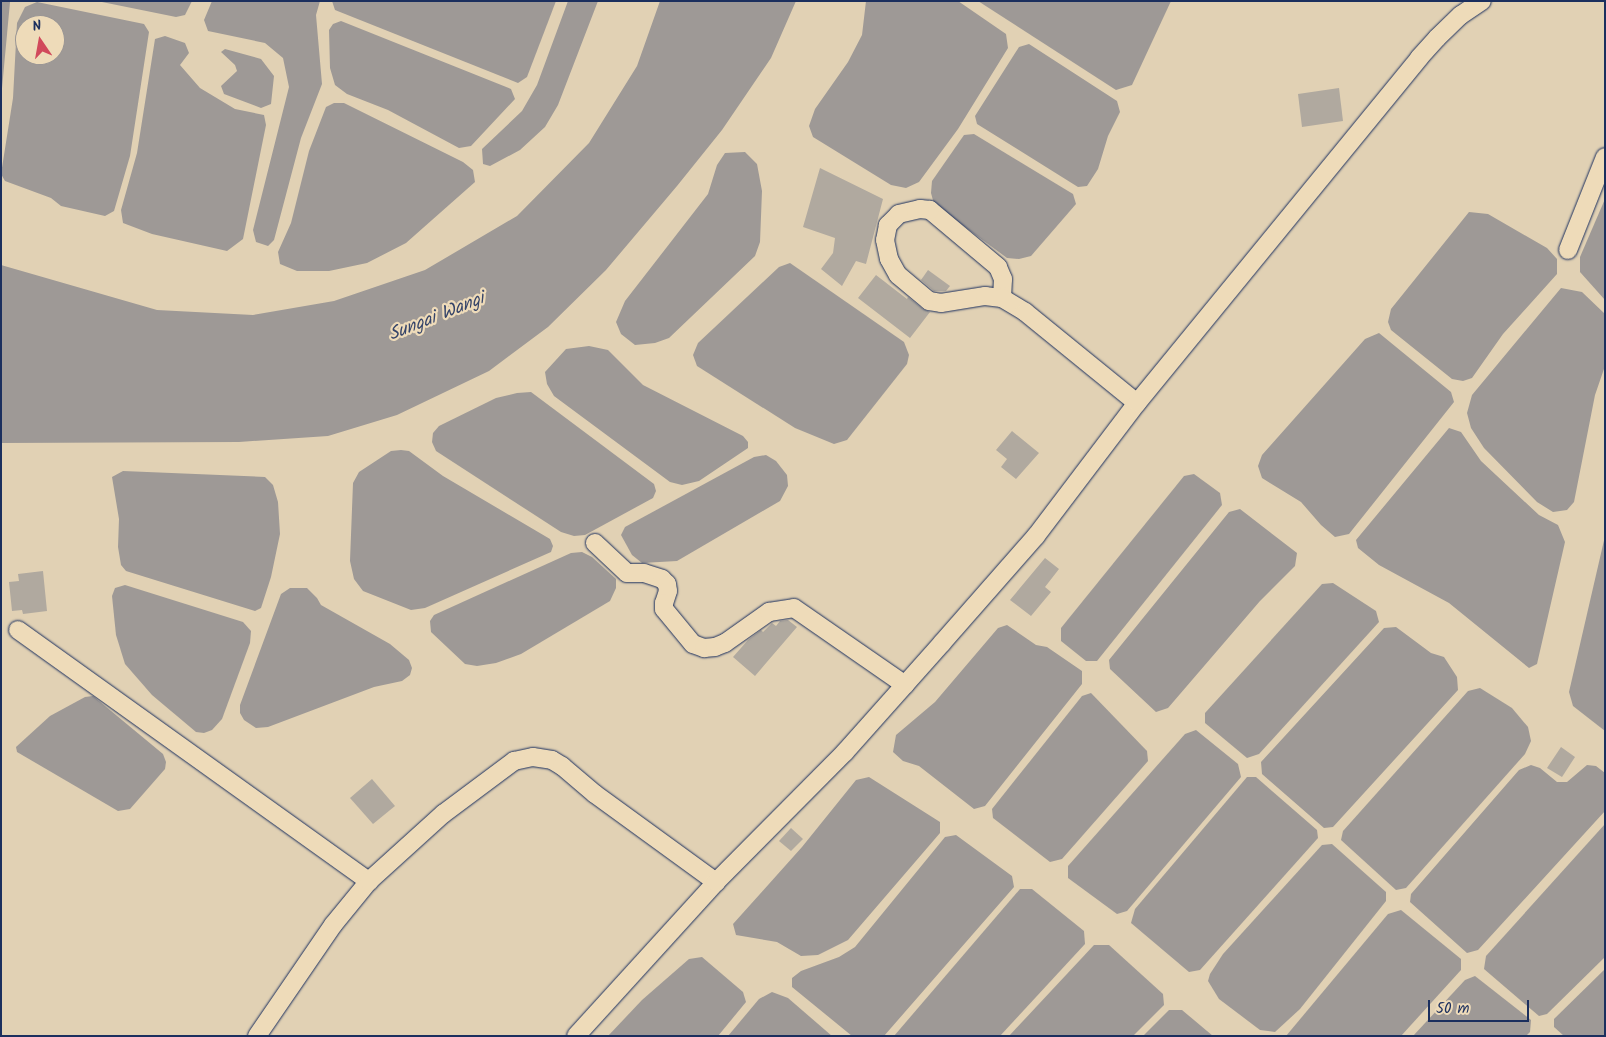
<!DOCTYPE html>
<style>
body{margin:0}
#map{position:relative;width:1606px;height:1037px;overflow:hidden;background:#e1d1b4;font-family:Kalam,sans-serif}
div>[style]{position:absolute}
.water>*{inset:0;background:#9e9996}
.building>*{inset:0;background:#b0a99f}
.roads{filter:drop-shadow(0 0 1px #1b2f5e) drop-shadow(0 0 1px #1b2f5e)}
.minor>*{height:18px;margin:-9px;padding:0 9px;transform-origin:9px;border-radius:9px;background:#eedbb9}
span{translate:-50% -50%;white-space:nowrap;text-align:center;line-height:1.15;-webkit-text-stroke:4.5px #eedbb9;paint-order:stroke}
.water-label{font-size:18px;color:#354469;font-style:italic}
.frame{position:absolute;inset:0;border:2px solid #1b2f5e;pointer-events:none}
.north{position:absolute;left:15px;top:15px;width:50px;height:50px;box-sizing:border-box;background:#eedbb9;border:1px solid #9a9695;border-radius:50%;rotate:348deg;font-size:14px;font-weight:700;line-height:20px;text-align:center;color:#1b2f5e}
.north::after{content:'';display:block;margin:auto;width:18px;height:22px;background:#d1495b;clip-path:polygon(50% 0,100% 100%,50% 72%,0 100%)}
.scale{position:absolute;left:1428px;top:1000px;width:101px;height:22px;box-sizing:border-box;border:2px solid #1b2f5e;border-top:0;padding-left:6px;font-size:15px;line-height:18px;white-space:nowrap;color:#1b2f5e;-webkit-text-stroke:4px #eedbb9;paint-order:stroke}
</style>
<div id="map">
<div class="water">
<div style="clip-path:polygon(1px 1px,10px 2px,1px 99px)"></div>
<div style="clip-path:polygon(97px 1px,192px 1px,185px 15px,176px 17px)"></div>
<div style="clip-path:polygon(212px 1px,320px 1px,316px 15px,322px 84px,301px 138px,274px 240px,268px 246px,256px 242px,253px 230px,289px 87px,283px 58px,265px 43px,208px 31px,204px 20px)"></div>
<div style="clip-path:polygon(332px 1px,556px 1px,527px 77px,518px 83px,335px 10px)"></div>
<div style="clip-path:polygon(568px 1px,598px 1px,558px 105px,545px 127px,520px 150px,490px 166px,483px 164px,482px 149px,522px 111px,537px 85px)"></div>
<div style="clip-path:polygon(660px 1px,796px 1px,771px 58px,722px 130px,677px 186px,606px 270px,548px 327px,489px 371px,397px 415px,328px 436px,239px 442px,1px 443px,1px 265px,157px 310px,253px 315px,334px 301px,425px 270px,517px 216px,589px 143px,637px 66px)"></div>
<div style="clip-path:polygon(866px 1px,958px 1px,1006px 34px,1008px 48px,958px 129px,919px 182px,906px 188px,891px 185px,813px 137px,809px 126px,815px 109px,848px 62px,862px 35px)"></div>
<div style="clip-path:polygon(978px 1px,1171px 1px,1132px 85px,1116px 90px)"></div>
<div style="clip-path:polygon(evenodd,37px 2px,144px 24px,149px 32px,130px 156px,114px 211px,105px 216px,61px 206px,51px 198px,5px 181px,1px 174px,13px 98px,17px 23px,25px 7px,37px 2px,25px 25px,55px 25px,55px 55px,25px 55px,25px 25px)"></div>
<div style="clip-path:polygon(341px 21px,511px 89px,515px 99px,471px 146px,459px 148px,388px 110px,347px 94px,335px 85px,330px 68px,329px 30px,333px 24px)"></div>
<div style="clip-path:polygon(165px 36px,185px 43px,189px 53px,180px 65px,200px 88px,235px 109px,264px 115px,266px 125px,243px 239px,227px 251px,152px 234px,123px 223px,121px 210px,137px 153px,155px 39px)"></div>
<div style="clip-path:polygon(1029px 44px,1117px 101px,1120px 112px,1108px 136px,1098px 169px,1087px 186px,1078px 187px,977px 124px,975px 116px,1019px 47px)"></div>
<div style="clip-path:polygon(225px 49px,261px 59px,274px 76px,271px 104px,261px 108px,224px 94px,221px 86px,237px 71px,235px 65px,221px 52px)"></div>
<div style="clip-path:polygon(334px 103px,344px 103px,463px 162px,473px 170px,475px 182px,406px 243px,367px 263px,329px 271px,297px 271px,280px 264px,278px 252px,291px 223px,309px 151px,326px 107px)"></div>
<div style="clip-path:polygon(974px 134px,1073px 194px,1076px 204px,1031px 256px,1019px 259px,1007px 258px,934px 204px,931px 193px,932px 181px,964px 135px)"></div>
<div style="clip-path:polygon(745px 152px,757px 164px,762px 191px,760px 242px,755px 256px,669px 338px,655px 343px,635px 345px,621px 334px,616px 322px,625px 301px,708px 194px,717px 165px,725px 153px)"></div>
<div style="clip-path:polygon(1605px 199px,1605px 300px,1580px 272px,1580px 257px)"></div>
<div style="clip-path:polygon(1469px 212px,1488px 214px,1547px 248px,1557px 259px,1557px 274px,1503px 334px,1472px 378px,1463px 381px,1452px 379px,1391px 330px,1388px 322px,1391px 309px)"></div>
<div style="clip-path:polygon(790px 263px,904px 342px,909px 355px,907px 364px,847px 440px,834px 444px,795px 428px,697px 366px,693px 355px,698px 343px,779px 267px)"></div>
<div style="clip-path:polygon(1561px 288px,1582px 292px,1605px 314px,1605px 366px,1595px 395px,1574px 502px,1567px 510px,1553px 512px,1537px 502px,1484px 448px,1471px 428px,1467px 413px,1472px 395px)"></div>
<div style="clip-path:polygon(1379px 333px,1451px 392px,1454px 402px,1349px 534px,1335px 537px,1321px 525px,1301px 502px,1262px 478px,1258px 466px,1262px 455px,1365px 339px)"></div>
<div style="clip-path:polygon(589px 346px,608px 350px,643px 385px,743px 436px,748px 442px,748px 448px,699px 481px,682px 485px,670px 482px,554px 396px,547px 384px,545px 372px,566px 349px)"></div>
<div style="clip-path:polygon(531px 392px,654px 484px,656px 491px,653px 498px,585px 535px,574px 536px,561px 532px,436px 451px,432px 442px,433px 433px,439px 426px,496px 398px,517px 393px)"></div>
<div style="clip-path:polygon(1449px 428px,1461px 432px,1481px 461px,1539px 515px,1558px 525px,1565px 542px,1537px 664px,1529px 668px,1449px 603px,1379px 565px,1358px 548px,1356px 540px)"></div>
<div style="clip-path:polygon(401px 450px,409px 451px,443px 476px,550px 539px,553px 546px,551px 552px,425px 608px,411px 610px,363px 591px,354px 579px,350px 561px,353px 483px,359px 472px,391px 451px)"></div>
<div style="clip-path:polygon(766px 455px,776px 461px,787px 475px,788px 486px,780px 501px,677px 561px,642px 563px,632px 555px,621px 535px,625px 527px,754px 457px)"></div>
<div style="clip-path:polygon(123px 471px,265px 477px,273px 485px,278px 502px,280px 534px,271px 577px,261px 608px,255px 611px,126px 571px,121px 565px,118px 547px,119px 519px,112px 477px)"></div>
<div style="clip-path:polygon(1194px 474px,1220px 493px,1222px 505px,1097px 661px,1086px 661px,1061px 641px,1061px 628px,1184px 476px)"></div>
<div style="clip-path:polygon(1240px 509px,1297px 553px,1295px 566px,1260px 601px,1168px 708px,1156px 712px,1110px 669px,1109px 660px,1229px 512px)"></div>
<div style="clip-path:polygon(1605px 536px,1605px 731px,1573px 706px,1569px 692px)"></div>
<div style="clip-path:polygon(582px 552px,592px 557px,616px 579px,616px 588px,610px 601px,521px 654px,496px 663px,477px 666px,465px 664px,431px 632px,430px 621px,434px 615px,571px 553px)"></div>
<div style="clip-path:polygon(1333px 583px,1376px 611px,1379px 622px,1259px 754px,1247px 758px,1205px 723px,1205px 713px,1322px 584px)"></div>
<div style="clip-path:polygon(125px 585px,243px 622px,251px 631px,250px 643px,222px 719px,212px 730px,204px 733px,196px 732px,152px 695px,125px 664px,116px 635px,112px 596px,115px 588px)"></div>
<div style="clip-path:polygon(290px 588px,307px 588px,317px 598px,321px 605px,390px 644px,409px 660px,412px 668px,410px 675px,402px 681px,374px 687px,268px 727px,256px 728px,244px 720px,240px 713px,240px 705px,281px 594px)"></div>
<div style="clip-path:polygon(1007px 625px,1036px 645px,1047px 647px,1082px 671px,1082px 684px,985px 806px,974px 809px,919px 766px,903px 761px,893px 752px,896px 735px,935px 702px,998px 628px)"></div>
<div style="clip-path:polygon(1396px 627px,1431px 653px,1444px 657px,1457px 677px,1458px 690px,1333px 827px,1324px 828px,1262px 774px,1261px 762px,1384px 628px)"></div>
<div style="clip-path:polygon(1480px 688px,1512px 708px,1528px 727px,1531px 741px,1525px 754px,1406px 888px,1396px 890px,1341px 840px,1343px 831px,1468px 691px)"></div>
<div style="clip-path:polygon(1091px 693px,1147px 751px,1148px 761px,1062px 859px,1050px 862px,993px 818px,992px 809px,1082px 696px)"></div>
<div style="clip-path:polygon(93px 696px,163px 754px,166px 762px,165px 769px,130px 809px,118px 811px,17px 752px,16px 747px,50px 716px,85px 697px)"></div>
<div style="clip-path:polygon(1196px 730px,1238px 764px,1241px 777px,1127px 911px,1117px 914px,1068px 878px,1068px 866px,1185px 734px)"></div>
<div style="clip-path:polygon(1531px 765px,1540px 768px,1557px 782px,1567px 782px,1587px 765px,1596px 766px,1605px 773px,1605px 811px,1478px 950px,1467px 953px,1410px 902px,1411px 894px,1519px 770px)"></div>
<div style="clip-path:polygon(869px 777px,940px 822px,940px 833px,848px 940px,818px 955px,801px 956px,777px 942px,736px 935px,733px 924px,802px 847px,856px 780px)"></div>
<div style="clip-path:polygon(1247px 777px,1256px 777px,1317px 830px,1318px 838px,1200px 970px,1189px 972px,1131px 923px,1135px 909px)"></div>
<div style="clip-path:polygon(1605px 824px,1605px 957px,1547px 1014px,1539px 1016px,1484px 969px,1486px 956px)"></div>
<div style="clip-path:polygon(956px 835px,1012px 876px,1014px 887px,884px 1036px,852px 1036px,792px 987px,792px 978px,801px 971px,839px 957px,855px 947px,945px 837px)"></div>
<div style="clip-path:polygon(1332px 844px,1386px 892px,1386px 901px,1300px 1009px,1275px 1032px,1260px 1030px,1219px 999px,1208px 981px,1210px 974px,1223px 954px,1322px 845px)"></div>
<div style="clip-path:polygon(1020px 889px,1032px 889px,1084px 931px,1085px 944px,1000px 1036px,894px 1036px)"></div>
<div style="clip-path:polygon(1401px 910px,1461px 959px,1461px 970px,1401px 1036px,1286px 1036px,1388px 914px)"></div>
<div style="clip-path:polygon(1094px 945px,1109px 945px,1163px 994px,1164px 1005px,1133px 1036px,1009px 1036px)"></div>
<div style="clip-path:polygon(702px 957px,743px 992px,746px 1002px,718px 1036px,608px 1036px,642px 1000px,689px 959px)"></div>
<div style="clip-path:polygon(1605px 969px,1605px 1036px,1564px 1036px,1554px 1027px,1554px 1019px)"></div>
<div style="clip-path:polygon(1475px 976px,1531px 1020px,1530px 1032px,1526px 1036px,1413px 1036px,1465px 980px)"></div>
<div style="clip-path:polygon(772px 992px,788px 998px,832px 1036px,728px 1036px,759px 999px)"></div>
<div style="clip-path:polygon(1169px 1010px,1182px 1010px,1213px 1036px,1143px 1036px)"></div>
</div>
<div class="building">
<div style="clip-path:polygon(1339px 88px,1343px 121px,1302px 127px,1298px 94px)"></div>
<div style="clip-path:polygon(820px 168px,883px 199px,866px 264px,856px 261px,842px 286px,821px 269px,833px 253px,835px 238px,803px 227px)"></div>
<div style="clip-path:polygon(928px 270px,950px 286px,946px 291px,934px 291px,921px 280px)"></div>
<div style="clip-path:polygon(876px 275px,907px 299px,908px 297px,923px 309px,930px 312px,910px 338px,858px 298px)"></div>
<div style="clip-path:polygon(1012px 431px,1039px 453px,1016px 479px,1001px 467px,1007px 459px,996px 450px)"></div>
<div style="clip-path:polygon(1045px 558px,1059px 569px,1045px 587px,1051px 592px,1031px 616px,1010px 600px)"></div>
<div style="clip-path:polygon(43px 571px,47px 611px,23px 614px,22px 610px,12px 611px,9px 582px,19px 581px,18px 574px)"></div>
<div style="clip-path:polygon(788px 620px,797px 627px,755px 676px,733px 657px,748px 640px,761px 630px,763px 632px,772px 623px,776px 626px,780px 621px)"></div>
<div style="clip-path:polygon(1561px 747px,1575px 757px,1562px 777px,1547px 768px)"></div>
<div style="clip-path:polygon(372px 779px,395px 806px,373px 824px,350px 798px)"></div>
<div style="clip-path:polygon(791px 828px,803px 839px,791px 851px,779px 841px)"></div>
</div>
<div class="roads">
<div class="minor">
<div style="left:1568px;top:250px;width:100px;rotate:-68.3deg"></div>
<div style="left:1002px;top:298px;width:19px;rotate:-87deg"></div>
<div style="left:1003px;top:279px;width:13px;rotate:-113deg"></div>
<div style="left:998px;top:267px;width:89px;rotate:-140deg"></div>
<div style="left:930px;top:210px;width:10px;rotate:-174deg"></div>
<div style="left:920px;top:209px;width:22px;rotate:167deg"></div>
<div style="left:899px;top:214px;width:16px;rotate:135deg"></div>
<div style="left:888px;top:225px;width:15px;rotate:101deg"></div>
<div style="left:885px;top:240px;width:19px;rotate:78deg"></div>
<div style="left:889px;top:259px;width:18px;rotate:61deg"></div>
<div style="left:898px;top:275px;width:40px;rotate:40deg"></div>
<div style="left:929px;top:301px;width:12px;rotate:9deg"></div>
<div style="left:941px;top:303px;width:45px;rotate:-9deg"></div>
<div style="left:985px;top:296px;width:17px;rotate:7deg"></div>
<div style="left:1002px;top:298px;width:27px;rotate:31deg"></div>
<div style="left:1025px;top:312px;width:144px;rotate:39.1deg"></div>
<div style="left:595px;top:543px;width:44px;rotate:43.2deg"></div>
<div style="left:627px;top:573px;width:17px"></div>
<div style="left:644px;top:573px;width:19px;rotate:18deg"></div>
<div style="left:662px;top:579px;width:7px;rotate:45deg"></div>
<div style="left:667px;top:584px;width:7px;rotate:82deg"></div>
<div style="left:668px;top:591px;width:13px;rotate:108deg"></div>
<div style="left:664px;top:603px;width:6px;rotate:90deg"></div>
<div style="left:664px;top:609px;width:45px;rotate:50.4deg"></div>
<div style="left:693px;top:644px;width:12px;rotate:20deg"></div>
<div style="left:704px;top:648px;width:11px;rotate:-5deg"></div>
<div style="left:715px;top:647px;width:11px;rotate:-22deg"></div>
<div style="left:725px;top:643px;width:54px;rotate:-35.2deg"></div>
<div style="left:769px;top:612px;width:25px;rotate:-9deg"></div>
<div style="left:794px;top:608px;width:135px;rotate:34.7deg"></div>
<div style="left:18px;top:630px;width:432px;rotate:35.6deg"></div>
<div style="left:257px;top:1036px;width:135px;rotate:-55.6deg"></div>
<div style="left:333px;top:925px;width:57px;rotate:-50.7deg"></div>
<div style="left:369px;top:881px;width:100px;rotate:-42.2deg"></div>
<div style="left:443px;top:814px;width:89px;rotate:-36.7deg"></div>
<div style="left:514px;top:761px;width:19px;rotate:-12deg"></div>
<div style="left:533px;top:757px;width:19px;rotate:9deg"></div>
<div style="left:552px;top:760px;width:12px;rotate:31deg"></div>
<div style="left:562px;top:766px;width:43px;rotate:40.3deg"></div>
<div style="left:595px;top:794px;width:150px;rotate:36deg"></div>
<div style="left:576px;top:1036px;width:208px;rotate:-47.7deg"></div>
<div style="left:716px;top:882px;width:183px;rotate:-45.2deg"></div>
<div style="left:845px;top:752px;width:146px;rotate:-48.3deg"></div>
<div style="left:942px;top:643px;width:142px;rotate:-48.7deg"></div>
<div style="left:1036px;top:536px;width:167px;rotate:-52.8deg"></div>
<div style="left:1137px;top:403px;width:446px;rotate:-50.7deg"></div>
<div style="left:1419px;top:58px;width:27px;rotate:-48deg"></div>
<div style="left:1437px;top:38px;width:33px;rotate:-44deg"></div>
<div style="left:1461px;top:15px;width:25px;rotate:-34deg"></div>
</div>
</div>
<div class="water-label">
<span style="left:437px;top:318px;rotate:-22deg">Sungai Wangi</span>
</div>
<div class="frame"></div>
<div class="north">N</div>
<div class="scale">50 m</div>
</div>
